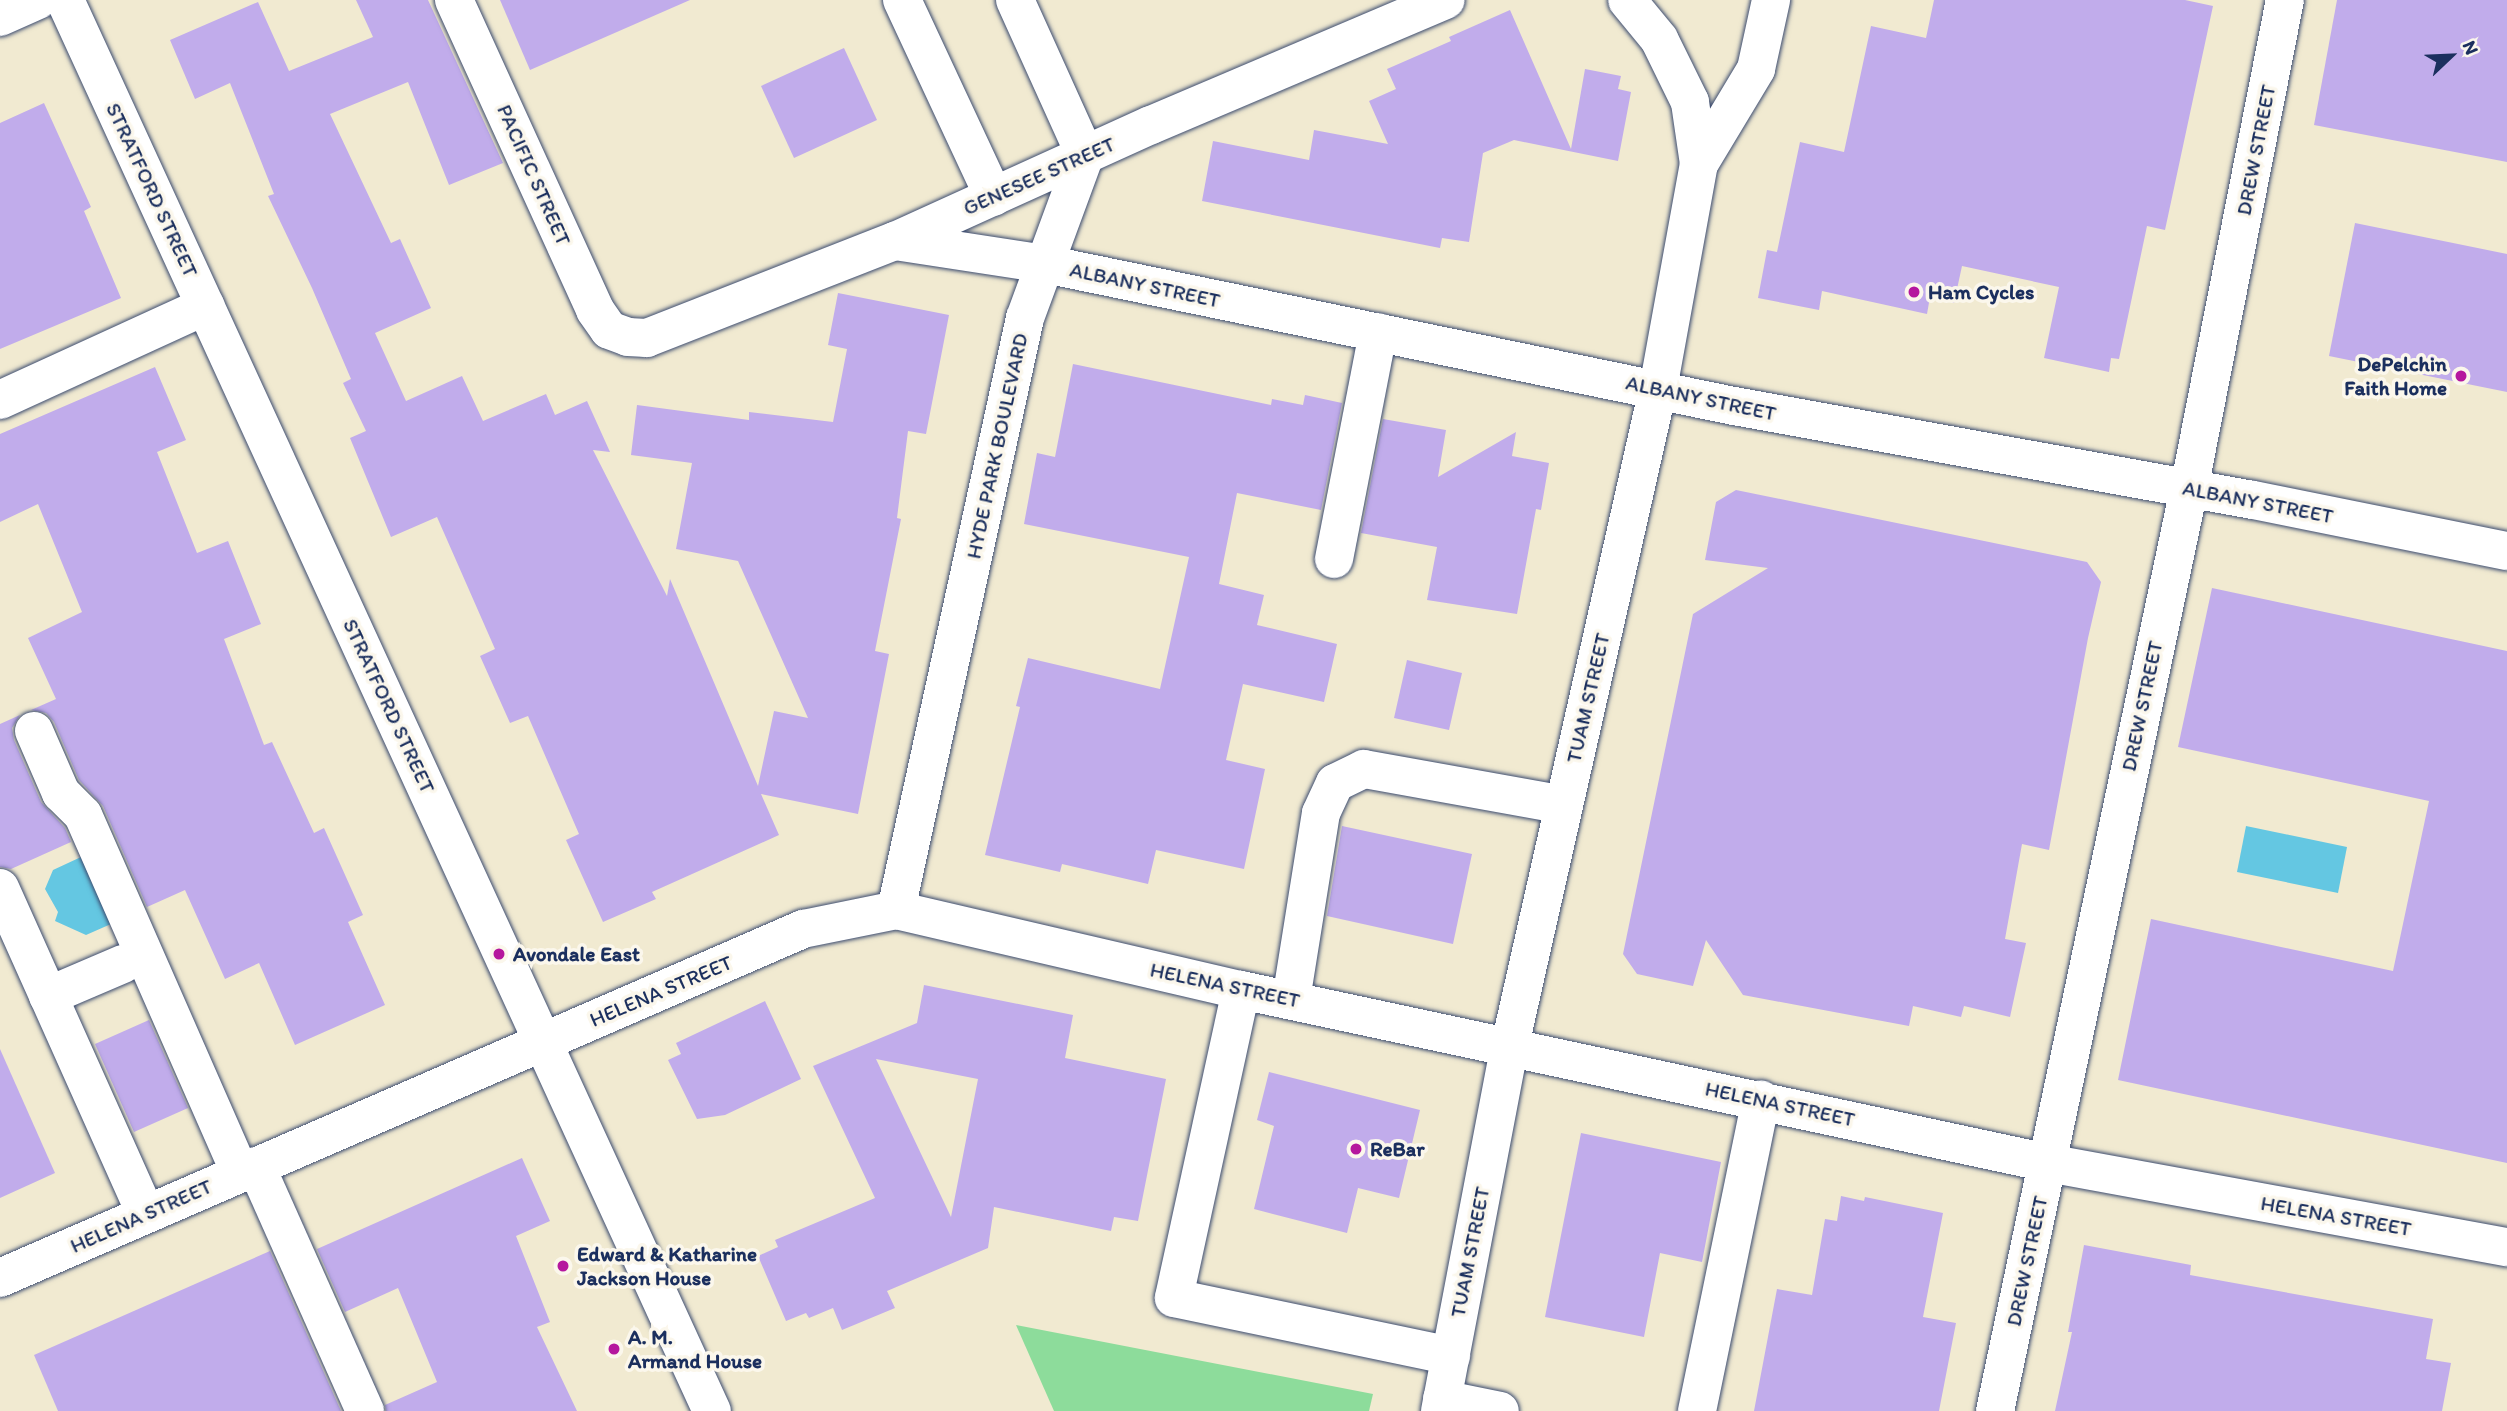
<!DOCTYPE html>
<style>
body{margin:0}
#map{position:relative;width:2507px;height:1411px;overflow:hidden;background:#f1ead1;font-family:Itim,sans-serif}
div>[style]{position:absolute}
.green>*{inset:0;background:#8ddc9b}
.water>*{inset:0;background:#64c7e2}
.building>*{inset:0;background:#c1aceb}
.roads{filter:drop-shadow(0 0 2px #3b4b6f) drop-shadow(0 0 2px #3b4b6f)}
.minor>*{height:38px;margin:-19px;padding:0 19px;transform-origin:19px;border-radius:19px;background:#fff}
.dots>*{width:19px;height:19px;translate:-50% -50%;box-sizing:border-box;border:4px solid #fbf7ec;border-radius:50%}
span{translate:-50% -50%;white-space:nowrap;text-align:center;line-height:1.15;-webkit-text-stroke:7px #fbf7ec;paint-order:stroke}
.street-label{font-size:21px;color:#1b2f5e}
.poi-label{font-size:21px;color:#1b2f5e;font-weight:700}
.left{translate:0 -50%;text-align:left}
.right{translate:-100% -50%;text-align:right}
.north{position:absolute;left:2416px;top:21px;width:70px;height:70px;-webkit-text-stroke:5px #fbf7ec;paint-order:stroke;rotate:67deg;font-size:19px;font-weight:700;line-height:28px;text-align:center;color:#1b2f5e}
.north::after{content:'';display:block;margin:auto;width:24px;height:32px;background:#1b2f5e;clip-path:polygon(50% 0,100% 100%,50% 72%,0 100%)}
</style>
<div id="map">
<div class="green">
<div style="clip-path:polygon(1016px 1325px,1373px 1394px,1369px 1411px,1054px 1411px)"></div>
</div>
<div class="water">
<div style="clip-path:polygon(2246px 826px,2347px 847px,2338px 893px,2237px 872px)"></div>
<div style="clip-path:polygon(81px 857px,111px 924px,86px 935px,55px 921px,58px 912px,45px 889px,53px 870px)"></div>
</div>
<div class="building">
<div style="clip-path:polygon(356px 0,428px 0,503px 163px,449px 185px,408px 82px,330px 114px,391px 243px,400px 239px,431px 308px,375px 333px,406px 401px,462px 376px,483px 421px,546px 394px,555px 415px,587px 401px,610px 452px,593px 450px,667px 596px,670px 579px,758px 786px,774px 711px,808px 718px,738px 561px,676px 549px,692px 463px,631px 455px,637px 405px,749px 420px,749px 412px,833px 422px,847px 349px,828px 345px,838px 293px,949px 315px,926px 434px,908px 431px,897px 518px,901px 519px,875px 651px,889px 654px,858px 814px,761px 794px,779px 835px,652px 892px,656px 899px,603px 922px,566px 840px,579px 834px,528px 716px,510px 723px,480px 656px,495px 649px,437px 517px,391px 537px,350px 438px,366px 431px,343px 383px,351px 379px,312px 288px,268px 196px,274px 194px,230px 83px,195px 99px,170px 40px,258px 2px,289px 71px,373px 37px)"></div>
<div style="clip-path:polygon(500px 0,690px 0,530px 70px)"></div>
<div style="clip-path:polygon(1934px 0,2185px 0,2213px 6px,2165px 230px,2147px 226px,2119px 359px,2111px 358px,2109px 372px,2044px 358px,2059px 287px,1962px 266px,1954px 303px,1930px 297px,1927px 314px,1822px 291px,1819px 310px,1758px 298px,1767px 250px,1777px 252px,1800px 142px,1844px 152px,1871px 26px,1926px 38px)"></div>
<div style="clip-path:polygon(2337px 0,2507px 0,2507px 162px,2314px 125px)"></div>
<div style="clip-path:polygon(1510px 10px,1571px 149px,1585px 69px,1621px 76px,1618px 89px,1631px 92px,1618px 161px,1514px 140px,1483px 153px,1469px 242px,1442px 238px,1440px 248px,1202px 201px,1213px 141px,1309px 160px,1314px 130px,1388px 144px,1369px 101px,1396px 89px,1387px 69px,1451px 41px,1449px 37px)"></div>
<div style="clip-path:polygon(844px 48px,877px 120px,794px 158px,761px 86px)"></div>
<div style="clip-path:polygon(44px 103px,91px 207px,84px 211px,121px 298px,0 349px,0 123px)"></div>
<div style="clip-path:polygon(2355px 223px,2507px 254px,2507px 392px,2329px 356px)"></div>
<div style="clip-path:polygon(1073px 364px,1271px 405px,1272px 399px,1303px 405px,1305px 395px,1342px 403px,1321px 510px,1237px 493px,1219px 584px,1264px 595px,1257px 625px,1337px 644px,1324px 702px,1243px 684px,1226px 760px,1265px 769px,1244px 869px,1156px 850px,1148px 884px,1062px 864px,1060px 872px,985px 855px,1020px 707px,1016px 706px,1028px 658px,1160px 689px,1189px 557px,1024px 524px,1037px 453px,1055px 457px)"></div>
<div style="clip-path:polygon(155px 367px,186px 440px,157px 452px,197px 553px,228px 541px,261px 624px,224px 639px,264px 745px,272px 742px,314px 833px,324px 828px,363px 915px,348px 922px,385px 1005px,295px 1045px,259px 963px,225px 979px,185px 890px,147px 907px,103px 806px,79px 780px,54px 722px,46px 713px,31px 710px,56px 699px,28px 638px,82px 612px,38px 504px,0 522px,0 434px)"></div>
<div style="clip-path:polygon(1383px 419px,1446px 430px,1438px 477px,1516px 432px,1512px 456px,1549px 463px,1541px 510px,1536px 509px,1517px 614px,1427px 600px,1437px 547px,1361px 533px)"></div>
<div style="clip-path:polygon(1736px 490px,2087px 562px,2101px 582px,2088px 638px,2049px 850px,2022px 844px,2005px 939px,2026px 943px,2010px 1017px,1964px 1006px,1961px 1017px,1913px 1006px,1909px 1026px,1743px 995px,1706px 940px,1693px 986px,1637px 974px,1623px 954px,1693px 614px,1768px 568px,1705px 560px,1716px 502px)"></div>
<div style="clip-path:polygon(2212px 588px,2507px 651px,2507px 1163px,2118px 1080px,2151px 919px,2393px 971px,2429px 801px,2178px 747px)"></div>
<div style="clip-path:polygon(1407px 660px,1462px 673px,1449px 730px,1394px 718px)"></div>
<div style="clip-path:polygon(20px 715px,12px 728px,14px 740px,41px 802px,65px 828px,71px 842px,11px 869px,0 867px,0 724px)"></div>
<div style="clip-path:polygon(1342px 826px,1472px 854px,1453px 944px,1327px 916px)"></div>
<div style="clip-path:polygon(evenodd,924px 985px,1073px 1015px,1065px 1058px,1166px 1079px,1138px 1221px,1114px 1217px,1111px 1231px,994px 1207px,988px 1248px,887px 1291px,895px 1308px,842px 1330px,833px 1308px,809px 1318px,806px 1313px,786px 1321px,758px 1256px,778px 1247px,775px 1240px,875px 1198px,813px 1066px,917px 1023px,924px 985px,876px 1059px,978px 1079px,951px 1217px,876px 1059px)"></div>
<div style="clip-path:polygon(765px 1001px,801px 1079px,725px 1115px,697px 1119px,668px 1060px,681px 1054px,676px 1043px)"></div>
<div style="clip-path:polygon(149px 1020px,188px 1108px,134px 1132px,95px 1044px)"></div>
<div style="clip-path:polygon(0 1049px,55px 1173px,0 1198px)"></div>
<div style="clip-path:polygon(1269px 1072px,1420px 1110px,1399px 1198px,1358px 1188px,1347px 1233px,1254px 1209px,1274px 1126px,1257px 1120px)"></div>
<div style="clip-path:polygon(1581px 1133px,1721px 1162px,1702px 1262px,1660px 1253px,1644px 1337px,1545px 1317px)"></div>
<div style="clip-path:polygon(522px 1158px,550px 1221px,516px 1236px,550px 1322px,537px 1327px,577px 1411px,386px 1411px,385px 1405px,437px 1382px,398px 1288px,345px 1312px,317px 1249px)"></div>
<div style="clip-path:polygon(1841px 1196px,1864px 1201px,1865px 1197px,1943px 1213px,1923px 1317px,1956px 1323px,1939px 1411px,1754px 1411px,1777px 1289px,1812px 1295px,1825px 1219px,1837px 1221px)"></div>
<div style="clip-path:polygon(2084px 1245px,2191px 1265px,2190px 1275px,2433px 1319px,2426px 1359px,2451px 1363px,2442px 1411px,2055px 1411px,2072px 1332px,2068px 1332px)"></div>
<div style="clip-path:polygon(270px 1251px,341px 1411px,58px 1411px,34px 1355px)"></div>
</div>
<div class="roads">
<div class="minor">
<div style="left:65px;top:0;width:1552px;rotate:65.37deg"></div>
<div style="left:454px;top:0;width:341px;rotate:65.5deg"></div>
<div style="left:595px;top:310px;width:24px;rotate:55deg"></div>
<div style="left:609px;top:330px;width:20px;rotate:20deg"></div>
<div style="left:628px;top:337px;width:19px;rotate:3deg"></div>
<div style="left:647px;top:338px;width:266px;rotate:-21.4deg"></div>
<div style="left:895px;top:241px;width:281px;rotate:-24.4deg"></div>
<div style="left:1151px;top:125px;width:320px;rotate:-23deg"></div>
<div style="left:902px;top:0;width:217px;rotate:65deg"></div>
<div style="left:0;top:17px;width:42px;rotate:-24.1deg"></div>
<div style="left:1699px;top:164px;width:111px;rotate:-59deg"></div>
<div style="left:1756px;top:69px;width:71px;rotate:-77.7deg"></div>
<div style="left:895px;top:241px;width:152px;rotate:8.7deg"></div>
<div style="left:1045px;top:264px;width:703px;rotate:11.65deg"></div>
<div style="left:1734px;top:406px;width:527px;rotate:10.27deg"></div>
<div style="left:2253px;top:500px;width:259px;rotate:11.4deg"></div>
<div style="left:0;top:400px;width:226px;rotate:-24.6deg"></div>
<div style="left:1334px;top:559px;width:231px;rotate:-79deg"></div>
<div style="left:34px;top:731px;width:68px;rotate:66.5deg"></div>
<div style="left:61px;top:793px;width:31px;rotate:45deg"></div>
<div style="left:83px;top:815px;width:391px;rotate:66.3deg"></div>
<div style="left:0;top:888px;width:357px;rotate:65.9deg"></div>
<div style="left:896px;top:910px;width:606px;rotate:-77.71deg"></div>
<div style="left:1025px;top:318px;width:174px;rotate:-69.8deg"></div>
<div style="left:1085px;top:155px;width:170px;rotate:-114.3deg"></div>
<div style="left:1241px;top:990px;width:315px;rotate:102.3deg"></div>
<div style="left:1174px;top:1298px;width:283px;rotate:11.8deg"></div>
<div style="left:48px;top:996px;width:82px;rotate:-23.1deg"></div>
<div style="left:1291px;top:1000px;width:189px;rotate:-80.9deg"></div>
<div style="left:1321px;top:813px;width:33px;rotate:-65deg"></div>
<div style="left:1335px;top:783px;width:32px;rotate:-26deg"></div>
<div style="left:1364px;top:769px;width:203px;rotate:10.2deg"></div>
<div style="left:256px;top:1166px;width:268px;rotate:66deg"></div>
<div style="left:0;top:1278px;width:876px;rotate:-23.49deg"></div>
<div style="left:803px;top:929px;width:95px;rotate:-11.5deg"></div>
<div style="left:896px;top:910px;width:354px;rotate:13.1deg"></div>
<div style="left:1241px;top:990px;width:825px;rotate:12.1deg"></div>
<div style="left:2048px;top:1163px;width:467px;rotate:10.4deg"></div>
<div style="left:1442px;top:1399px;width:59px;rotate:11.7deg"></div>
<div style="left:1440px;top:1411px;width:373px;rotate:-79.2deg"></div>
<div style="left:1510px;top:1045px;width:672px;rotate:-77.29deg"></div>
<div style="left:1658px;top:389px;width:229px;rotate:-79.7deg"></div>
<div style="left:1699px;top:164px;width:63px;rotate:-98.3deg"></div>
<div style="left:1690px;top:102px;width:70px;rotate:-116.2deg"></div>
<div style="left:1659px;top:39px;width:50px;rotate:-129.4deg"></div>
<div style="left:1697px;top:1411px;width:318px;rotate:-78.4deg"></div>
<div style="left:1995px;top:1411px;width:942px;rotate:-78.12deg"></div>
<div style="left:2189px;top:489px;width:498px;rotate:-78.9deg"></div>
</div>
</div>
<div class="dots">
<div style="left:1914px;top:292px;background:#b5179e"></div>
<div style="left:2461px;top:376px;background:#b5179e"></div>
<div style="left:499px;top:954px;background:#b5179e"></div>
<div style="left:1356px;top:1149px;background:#b5179e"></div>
<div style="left:563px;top:1266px;background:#b5179e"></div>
<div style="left:614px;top:1349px;background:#b5179e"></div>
</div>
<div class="street-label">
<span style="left:2256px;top:150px;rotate:-79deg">DREW STREET</span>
<span style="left:534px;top:175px;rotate:66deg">PACIFIC STREET</span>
<span style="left:1039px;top:176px;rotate:-24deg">GENESEE STREET</span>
<span style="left:152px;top:190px;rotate:65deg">STRATFORD STREET</span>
<span style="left:1145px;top:285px;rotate:12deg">ALBANY STREET</span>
<span style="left:1701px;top:398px;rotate:12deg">ALBANY STREET</span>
<span style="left:997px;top:446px;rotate:-78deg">HYDE PARK BOULEVARD</span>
<span style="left:2258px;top:502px;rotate:11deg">ALBANY STREET</span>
<span style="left:1588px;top:698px;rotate:-77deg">TUAM STREET</span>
<span style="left:389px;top:706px;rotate:65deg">STRATFORD STREET</span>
<span style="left:2142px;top:706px;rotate:-78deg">DREW STREET</span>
<span style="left:1225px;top:985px;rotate:12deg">HELENA STREET</span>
<span style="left:661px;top:991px;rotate:-23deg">HELENA STREET</span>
<span style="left:1780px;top:1104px;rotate:12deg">HELENA STREET</span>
<span style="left:141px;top:1216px;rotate:-24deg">HELENA STREET</span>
<span style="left:2336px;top:1216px;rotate:10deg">HELENA STREET</span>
<span style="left:1470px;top:1252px;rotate:-79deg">TUAM STREET</span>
<span style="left:2027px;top:1261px;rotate:-78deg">DREW STREET</span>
</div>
<div class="poi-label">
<span class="left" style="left:1928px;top:292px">Ham Cycles</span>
<span class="right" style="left:2447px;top:376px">DePelchin<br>Faith Home</span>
<span class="left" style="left:513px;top:954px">Avondale East</span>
<span class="left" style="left:1370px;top:1149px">ReBar</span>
<span class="left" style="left:577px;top:1266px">Edward &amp; Katharine<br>Jackson House</span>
<span class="left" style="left:628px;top:1349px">A. M.<br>Armand House</span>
</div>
<div class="north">N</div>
</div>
